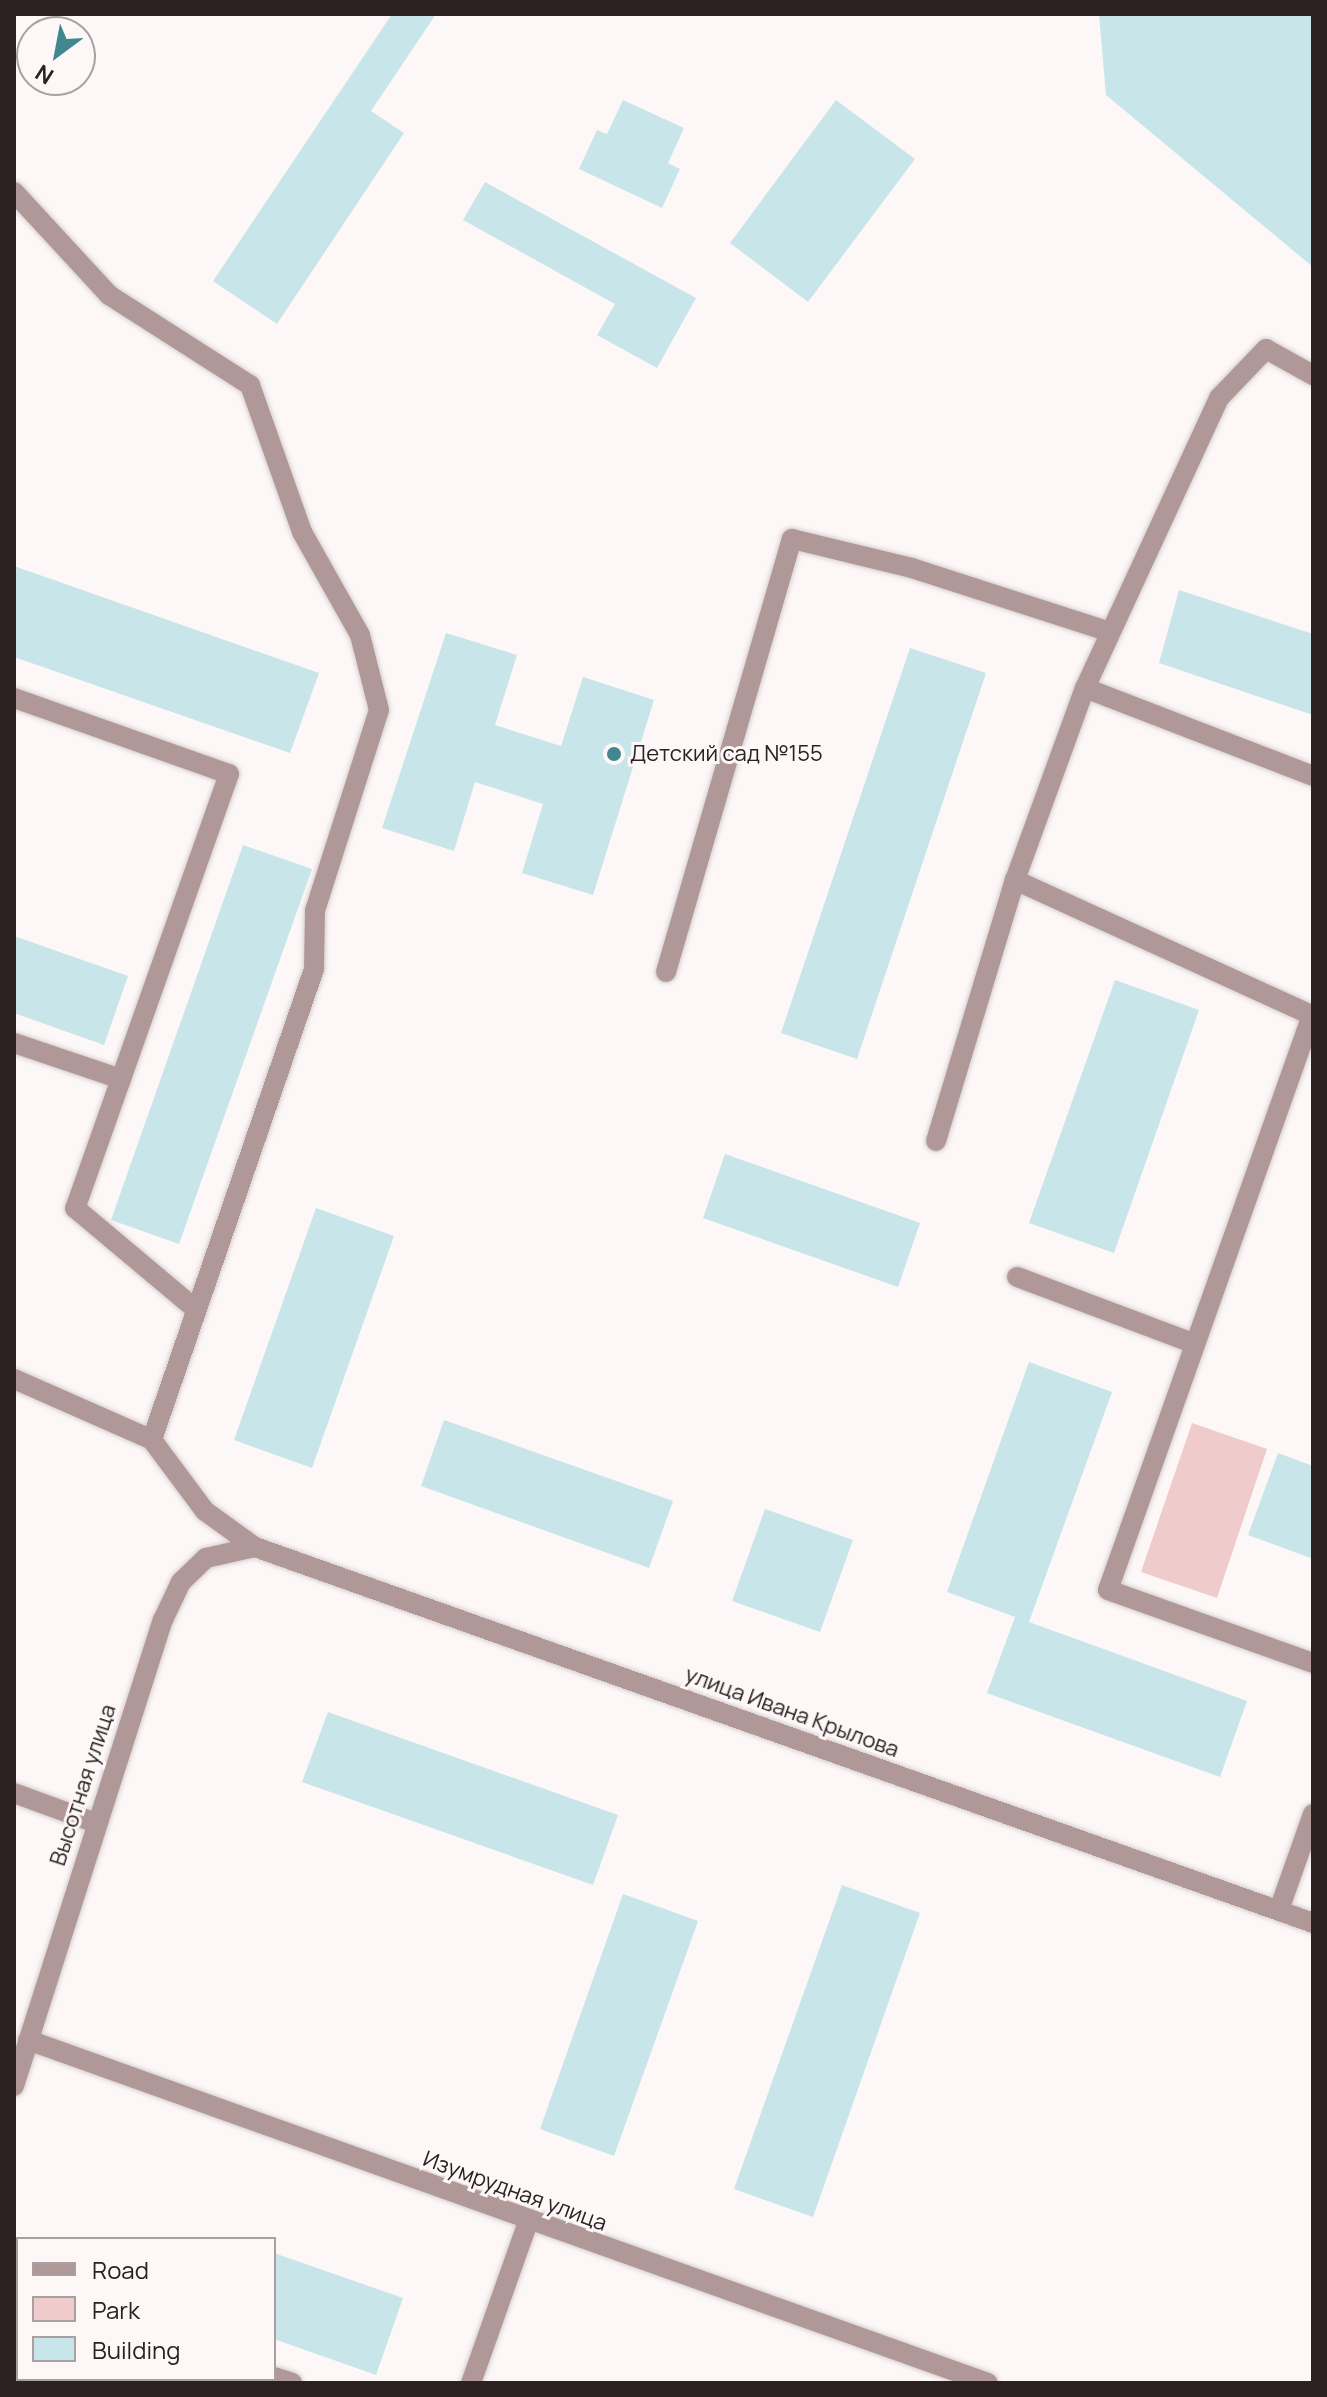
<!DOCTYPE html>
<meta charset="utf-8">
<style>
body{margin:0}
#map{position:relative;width:1327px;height:2397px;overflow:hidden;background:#fdf7f7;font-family:Manrope,sans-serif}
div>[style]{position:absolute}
.green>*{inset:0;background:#efcbcb}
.building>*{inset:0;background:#c8e6ea}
.roads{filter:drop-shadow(0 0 2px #d7d0d0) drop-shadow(0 0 2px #d7d0d0)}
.service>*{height:20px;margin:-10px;padding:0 10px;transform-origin:10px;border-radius:10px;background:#b19898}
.minor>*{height:20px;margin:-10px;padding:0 10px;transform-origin:10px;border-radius:10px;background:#b19898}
.dots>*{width:22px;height:22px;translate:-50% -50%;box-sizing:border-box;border:4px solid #fdf7f7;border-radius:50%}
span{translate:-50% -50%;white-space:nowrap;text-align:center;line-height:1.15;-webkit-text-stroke:6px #fdf7f7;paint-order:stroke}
.poi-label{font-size:22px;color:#2b2121}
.left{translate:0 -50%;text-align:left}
.street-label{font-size:22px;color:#2b2121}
.frame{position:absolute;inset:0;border:16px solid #2b2121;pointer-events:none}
.legend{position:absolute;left:16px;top:2237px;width:260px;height:144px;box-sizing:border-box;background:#fdf7f7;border:2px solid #a9a1a1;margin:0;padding:10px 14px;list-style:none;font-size:24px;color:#2b2121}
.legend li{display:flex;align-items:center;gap:16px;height:40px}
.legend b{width:40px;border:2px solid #a9a1a1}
.north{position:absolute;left:16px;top:16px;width:80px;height:80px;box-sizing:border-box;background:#fdf7f7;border:2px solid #a9a1a1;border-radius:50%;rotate:212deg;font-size:22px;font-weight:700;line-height:32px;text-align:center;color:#2b2121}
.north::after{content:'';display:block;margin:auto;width:28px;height:36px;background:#40878f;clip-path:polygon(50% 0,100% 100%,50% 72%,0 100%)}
</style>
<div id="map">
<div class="green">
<div style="clip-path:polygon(1192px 1423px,1267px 1449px,1217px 1598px,1141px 1572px)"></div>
</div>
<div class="building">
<div style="clip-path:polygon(392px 14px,436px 14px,371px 111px,404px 133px,277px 324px,213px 281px)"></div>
<div style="clip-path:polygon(1099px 14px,1313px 14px,1313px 267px,1106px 95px)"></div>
<div style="clip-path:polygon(623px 100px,684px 128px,668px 163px,680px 169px,662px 208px,579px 169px,597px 130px,607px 134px)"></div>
<div style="clip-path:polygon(836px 100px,915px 159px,808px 302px,730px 243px)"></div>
<div style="clip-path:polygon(485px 182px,696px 298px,657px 368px,597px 335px,615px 304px,463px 220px)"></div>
<div style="clip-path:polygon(14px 566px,319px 673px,290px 753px,14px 657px)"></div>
<div style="clip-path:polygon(1179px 590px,1313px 634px,1313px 715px,1159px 663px)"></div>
<div style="clip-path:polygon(446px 633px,517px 655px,495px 725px,561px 746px,583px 677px,654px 700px,593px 895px,522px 873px,543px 804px,475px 782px,454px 851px,382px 828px)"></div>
<div style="clip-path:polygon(910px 648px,986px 673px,857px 1059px,781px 1033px)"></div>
<div style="clip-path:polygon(243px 845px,312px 869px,179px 1244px,111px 1220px)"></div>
<div style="clip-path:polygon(14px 936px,128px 976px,104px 1045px,14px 1013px)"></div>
<div style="clip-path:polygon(1115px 980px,1199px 1010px,1114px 1253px,1029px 1223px)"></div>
<div style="clip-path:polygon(725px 1154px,920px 1223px,898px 1287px,703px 1218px)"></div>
<div style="clip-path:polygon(316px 1208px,394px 1236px,312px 1468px,234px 1440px)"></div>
<div style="clip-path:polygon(1029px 1362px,1112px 1392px,1029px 1622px,1247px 1701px,1220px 1777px,987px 1693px,1015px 1617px,947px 1592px)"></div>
<div style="clip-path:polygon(444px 1420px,673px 1501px,649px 1568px,421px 1486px)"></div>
<div style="clip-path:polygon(1278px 1453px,1313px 1466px,1313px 1559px,1248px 1535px)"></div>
<div style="clip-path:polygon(765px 1509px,853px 1540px,820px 1632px,732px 1601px)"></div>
<div style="clip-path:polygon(328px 1712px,618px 1815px,593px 1885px,302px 1782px)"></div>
<div style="clip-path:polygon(842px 1885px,920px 1913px,813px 2217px,734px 2189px)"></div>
<div style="clip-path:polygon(623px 1894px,698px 1921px,614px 2156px,540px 2129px)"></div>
<div style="clip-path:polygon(274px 2253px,403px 2298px,376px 2375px,274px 2339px)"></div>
</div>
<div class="roads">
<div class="service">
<div style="left:14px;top:192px;width:140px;rotate:47.3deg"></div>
<div style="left:109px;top:295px;width:167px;rotate:32.6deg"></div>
<div style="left:250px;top:385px;width:156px;rotate:70.5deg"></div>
<div style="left:302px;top:532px;width:118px;rotate:60.6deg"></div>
<div style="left:360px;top:635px;width:77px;rotate:75.8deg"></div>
<div style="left:379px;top:710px;width:211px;rotate:107.7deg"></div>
<div style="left:315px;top:911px;width:58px;rotate:91deg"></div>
<div style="left:314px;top:969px;width:498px;rotate:109deg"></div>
<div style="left:1085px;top:688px;width:244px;rotate:21.1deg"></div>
<div style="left:14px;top:698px;width:228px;rotate:19.5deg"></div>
<div style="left:229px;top:774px;width:461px;rotate:109.5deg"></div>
<div style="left:75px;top:1208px;width:155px;rotate:40deg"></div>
<div style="left:1015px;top:880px;width:328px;rotate:24.5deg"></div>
<div style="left:666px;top:972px;width:451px;rotate:-73.8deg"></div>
<div style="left:792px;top:539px;width:123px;rotate:13.6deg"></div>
<div style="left:912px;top:568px;width:208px;rotate:17.9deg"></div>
<div style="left:1312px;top:1015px;width:610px;rotate:109.53deg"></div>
<div style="left:1108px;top:1590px;width:218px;rotate:19.6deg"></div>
<div style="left:14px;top:1043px;width:113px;rotate:18.6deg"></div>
<div style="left:936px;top:1141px;width:273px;rotate:-73.2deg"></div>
<div style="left:1015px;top:880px;width:204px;rotate:-70deg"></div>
<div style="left:1085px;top:688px;width:319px;rotate:-65.2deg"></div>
<div style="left:1219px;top:398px;width:68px;rotate:-46.2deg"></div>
<div style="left:1266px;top:349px;width:54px;rotate:29deg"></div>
<div style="left:1017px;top:1277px;width:190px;rotate:20.6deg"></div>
<div style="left:14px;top:1793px;width:87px;rotate:20.1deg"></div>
<div style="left:1279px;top:1910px;width:102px;rotate:-70.5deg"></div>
<div style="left:274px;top:2377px;width:19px;rotate:18deg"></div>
<div style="left:152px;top:2383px;width:4px;rotate:-76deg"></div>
<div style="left:471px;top:2383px;width:171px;rotate:-70.5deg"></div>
</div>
<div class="minor">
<div style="left:14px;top:1379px;width:151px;rotate:23.8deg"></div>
<div style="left:152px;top:1440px;width:89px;rotate:53.3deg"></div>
<div style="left:205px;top:1511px;width:62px;rotate:35.8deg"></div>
<div style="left:255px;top:1547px;width:1123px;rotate:19.56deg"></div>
<div style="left:28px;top:2040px;width:1019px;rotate:19.66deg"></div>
<div style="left:14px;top:2086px;width:489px;rotate:-72.3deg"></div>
<div style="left:163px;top:1620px;width:42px;rotate:-64.7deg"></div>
<div style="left:181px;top:1582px;width:35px;rotate:-44deg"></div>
<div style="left:206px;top:1558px;width:50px;rotate:-12.7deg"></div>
</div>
</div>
<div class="dots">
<div style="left:614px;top:754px;background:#40878f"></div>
</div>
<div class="poi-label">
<span class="left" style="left:630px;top:754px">Детский сад №155</span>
</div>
<div class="street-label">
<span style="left:792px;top:1712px;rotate:20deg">улица Ивана Крылова</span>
<span style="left:83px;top:1785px;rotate:-72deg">Высотная улица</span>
<span style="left:515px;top:2191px;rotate:20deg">Изумрудная улица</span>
</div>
<div class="frame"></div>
<ul class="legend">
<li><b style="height:10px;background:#b19898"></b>Road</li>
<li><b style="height:22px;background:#efcbcb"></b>Park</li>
<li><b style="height:22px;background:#c8e6ea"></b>Building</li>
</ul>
<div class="north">N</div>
</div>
